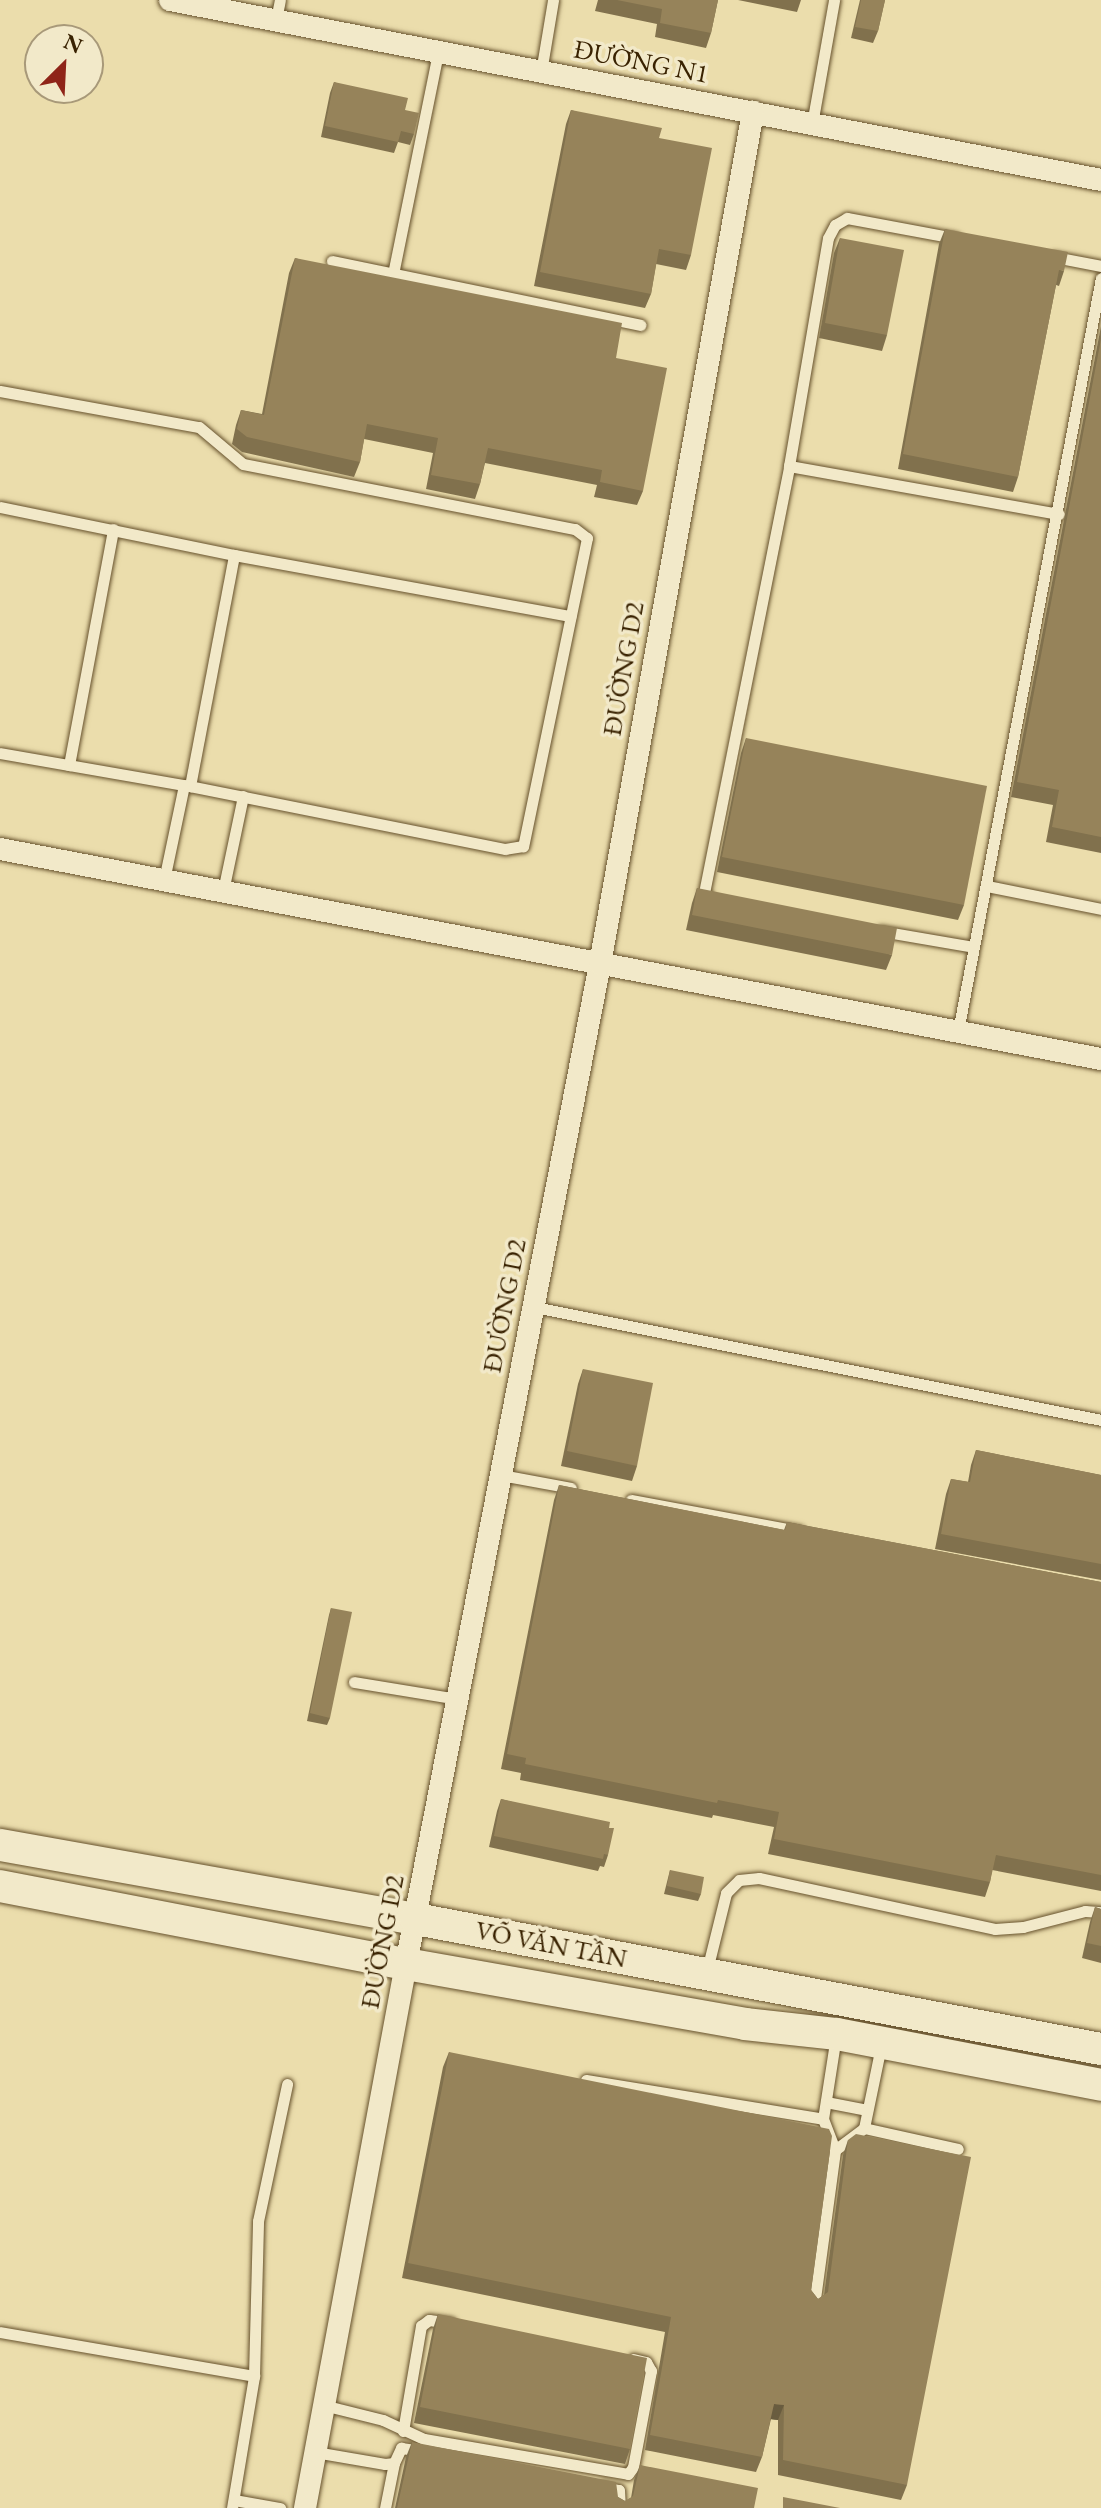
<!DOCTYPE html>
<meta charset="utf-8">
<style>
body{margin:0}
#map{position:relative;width:1101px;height:2508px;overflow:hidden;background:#ebddac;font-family:"EB Garamond",serif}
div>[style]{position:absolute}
.roads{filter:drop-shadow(0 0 2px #66512c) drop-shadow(0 0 2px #66512c)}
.lane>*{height:11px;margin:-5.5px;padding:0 5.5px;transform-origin:5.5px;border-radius:5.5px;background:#f2e9c9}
.street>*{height:22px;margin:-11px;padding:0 11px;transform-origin:11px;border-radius:11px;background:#f2e9c9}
.secondary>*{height:32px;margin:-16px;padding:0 16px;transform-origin:16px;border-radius:16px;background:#f2e9c9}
.wall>*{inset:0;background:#81714d}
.shaded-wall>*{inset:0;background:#695c3f}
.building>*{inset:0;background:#96835a}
span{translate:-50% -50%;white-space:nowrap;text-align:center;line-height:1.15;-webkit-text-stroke:7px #f2e9c9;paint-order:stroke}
.street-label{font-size:26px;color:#392201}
.north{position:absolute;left:24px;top:24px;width:80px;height:80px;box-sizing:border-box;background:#f2e9c9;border:2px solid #a89979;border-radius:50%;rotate:24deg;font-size:22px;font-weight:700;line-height:32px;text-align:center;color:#392201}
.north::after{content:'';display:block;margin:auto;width:28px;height:36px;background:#8f2418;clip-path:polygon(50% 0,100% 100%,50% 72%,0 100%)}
</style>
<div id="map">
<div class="roads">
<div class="lane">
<div style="left:276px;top:20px;width:20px;rotate:-79deg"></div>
<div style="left:541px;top:72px;width:73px;rotate:-80.5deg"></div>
<div style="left:812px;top:124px;width:126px;rotate:-79.9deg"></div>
<div style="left:1054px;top:257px;width:48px;rotate:10.8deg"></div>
<div style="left:332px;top:261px;width:315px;rotate:11.7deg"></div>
<div style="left:393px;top:274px;width:227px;rotate:-78.5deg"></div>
<div style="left:0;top:391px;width:202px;rotate:10.3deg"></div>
<div style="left:199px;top:427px;width:57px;rotate:40.1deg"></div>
<div style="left:243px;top:464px;width:338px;rotate:11.1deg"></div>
<div style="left:575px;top:529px;width:15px;rotate:37deg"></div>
<div style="left:587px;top:538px;width:315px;rotate:101.7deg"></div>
<div style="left:523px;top:846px;width:18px;rotate:171deg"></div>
<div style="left:505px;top:849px;width:321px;rotate:-168.7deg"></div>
<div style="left:789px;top:466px;width:274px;rotate:10.1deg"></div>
<div style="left:0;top:507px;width:239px;rotate:11.6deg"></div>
<div style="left:234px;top:555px;width:342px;rotate:10.3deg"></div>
<div style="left:0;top:753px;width:193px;rotate:9.9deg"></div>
<div style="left:190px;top:786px;width:235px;rotate:-79.2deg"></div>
<div style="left:69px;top:765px;width:240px;rotate:-79.4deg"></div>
<div style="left:164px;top:880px;width:97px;rotate:-78.1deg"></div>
<div style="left:987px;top:886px;width:116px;rotate:11.4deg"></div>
<div style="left:223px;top:891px;width:97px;rotate:-78.1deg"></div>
<div style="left:711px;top:900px;width:10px;rotate:-135deg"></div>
<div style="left:704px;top:893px;width:435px;rotate:-78.7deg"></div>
<div style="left:789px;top:466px;width:231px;rotate:-80.3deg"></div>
<div style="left:828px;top:238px;width:15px;rotate:-62deg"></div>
<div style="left:835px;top:225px;width:14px;rotate:-30deg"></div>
<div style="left:847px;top:218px;width:110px;rotate:10.5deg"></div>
<div style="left:881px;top:931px;width:94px;rotate:9.8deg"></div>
<div style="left:958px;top:1031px;width:766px;rotate:-79.25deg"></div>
<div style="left:534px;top:1307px;width:578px;rotate:11.27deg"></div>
<div style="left:501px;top:1475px;width:71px;rotate:10.5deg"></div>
<div style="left:631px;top:1500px;width:171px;rotate:10.5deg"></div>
<div style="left:354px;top:1682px;width:105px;rotate:9.3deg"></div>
<div style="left:707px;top:1970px;width:79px;rotate:-76.1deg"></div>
<div style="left:726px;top:1893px;width:18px;rotate:-45deg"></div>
<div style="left:739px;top:1880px;width:20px;rotate:-6deg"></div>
<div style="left:759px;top:1878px;width:241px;rotate:12.2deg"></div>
<div style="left:995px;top:1929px;width:28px;rotate:-4deg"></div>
<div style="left:1023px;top:1927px;width:64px;rotate:-14.5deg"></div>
<div style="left:1085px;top:1911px;width:16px;rotate:4deg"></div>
<div style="left:586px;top:2080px;width:240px;rotate:9.3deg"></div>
<div style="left:826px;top:2102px;width:42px;rotate:11deg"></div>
<div style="left:864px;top:2128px;width:96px;rotate:12.6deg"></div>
<div style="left:835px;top:2150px;width:36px;rotate:-37deg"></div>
<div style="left:864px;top:2128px;width:84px;rotate:-78.3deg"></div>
<div style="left:814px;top:2306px;width:157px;rotate:-82.3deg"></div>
<div style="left:835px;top:2150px;width:33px;rotate:-111deg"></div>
<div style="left:823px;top:2119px;width:84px;rotate:-81.1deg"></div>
<div style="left:0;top:2332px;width:258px;rotate:9.8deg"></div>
<div style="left:323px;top:2405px;width:62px;rotate:14deg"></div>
<div style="left:383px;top:2420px;width:45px;rotate:24.9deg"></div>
<div style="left:424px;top:2439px;width:207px;rotate:9.7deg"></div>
<div style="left:628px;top:2474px;width:9px;rotate:-54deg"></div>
<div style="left:633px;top:2467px;width:98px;rotate:-79.4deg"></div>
<div style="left:651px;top:2371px;width:10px;rotate:-119deg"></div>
<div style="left:646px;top:2362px;width:13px;rotate:-167deg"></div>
<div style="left:403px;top:2431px;width:107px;rotate:-80.3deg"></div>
<div style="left:421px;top:2326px;width:10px;rotate:-37deg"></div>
<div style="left:429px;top:2320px;width:22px;rotate:8deg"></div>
<div style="left:315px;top:2452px;width:71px;rotate:9.7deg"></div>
<div style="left:385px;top:2464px;width:9px;rotate:-6deg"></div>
<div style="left:394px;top:2463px;width:17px;rotate:-65deg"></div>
<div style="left:401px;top:2448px;width:21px;rotate:8deg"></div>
<div style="left:603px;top:2487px;width:16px;rotate:11deg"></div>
<div style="left:619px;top:2490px;width:18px;rotate:87deg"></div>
<div style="left:234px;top:2500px;width:47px;rotate:9.9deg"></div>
<div style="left:232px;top:2508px;width:134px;rotate:-80.5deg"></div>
<div style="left:254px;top:2376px;width:155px;rotate:-88.5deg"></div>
<div style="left:258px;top:2221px;width:140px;rotate:-78deg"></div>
<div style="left:385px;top:2508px;width:46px;rotate:-78.7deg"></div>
</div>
<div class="street">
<div style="left:170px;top:0;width:948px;rotate:10.94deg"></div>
<div style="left:0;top:849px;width:1121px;rotate:10.8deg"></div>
<div style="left:305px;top:2508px;width:553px;rotate:-79.48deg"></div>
<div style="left:406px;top:1964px;width:1019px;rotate:-79.02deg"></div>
<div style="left:600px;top:964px;width:866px;rotate:-79.82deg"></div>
</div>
<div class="secondary">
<div style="left:0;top:1845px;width:423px;rotate:10.1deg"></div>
<div style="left:416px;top:1919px;width:697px;rotate:10.75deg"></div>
<div style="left:0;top:1886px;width:413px;rotate:10.9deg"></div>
<div style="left:406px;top:1964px;width:344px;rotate:10deg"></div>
<div style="left:745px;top:2024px;width:93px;rotate:6.2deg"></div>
<div style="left:837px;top:2034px;width:269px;rotate:10.9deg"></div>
</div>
</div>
<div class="wall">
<div style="clip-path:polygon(598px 0,718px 0,711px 33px,706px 48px,655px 37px,657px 24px,595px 11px)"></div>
<div style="clip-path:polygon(738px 0,801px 0,797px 12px)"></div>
<div style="clip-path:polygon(860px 0,885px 0,878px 31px,873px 43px,851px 38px)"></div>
<div style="clip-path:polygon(334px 82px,405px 110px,414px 134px,410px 145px,398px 142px,394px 153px,321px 137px,330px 93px)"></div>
<div style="clip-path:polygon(571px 110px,659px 138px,691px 255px,686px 270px,656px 264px,651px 294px,645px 308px,534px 286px,566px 124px)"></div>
<div style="clip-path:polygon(945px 229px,1064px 271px,1059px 286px,1056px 285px,1018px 477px,1013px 492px,898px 469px,939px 244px)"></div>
<div style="clip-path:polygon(840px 238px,887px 335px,882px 351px,819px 338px,834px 253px)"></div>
<div style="clip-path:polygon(295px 258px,616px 358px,643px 491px,637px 505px,594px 497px,597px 485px,485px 463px,480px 484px,475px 499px,426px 489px,433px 453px,364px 439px,360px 462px,354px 477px,242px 452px,232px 444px,236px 425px,241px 410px,262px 414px,289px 273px)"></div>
<div style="clip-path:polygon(1101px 326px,1101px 853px,1046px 842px,1053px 805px,1011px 797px)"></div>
<div style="clip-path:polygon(746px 738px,964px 905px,958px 920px,717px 872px,741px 753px)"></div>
<div style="clip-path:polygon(697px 888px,892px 955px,886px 970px,686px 930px,692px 903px)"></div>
<div style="clip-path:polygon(583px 1369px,637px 1466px,632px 1481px,561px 1466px,578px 1384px)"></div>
<div style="clip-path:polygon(976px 1450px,1101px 1475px,1101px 1580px,935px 1549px,946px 1494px,951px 1479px,968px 1482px,971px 1465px)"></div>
<div style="clip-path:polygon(559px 1485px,784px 1530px,787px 1522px,1101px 1582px,1101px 1891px,992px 1870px,990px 1882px,985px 1897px,768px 1854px,774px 1827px,713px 1815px,712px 1818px,520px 1780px,521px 1773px,501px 1769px,554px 1500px)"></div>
<div style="clip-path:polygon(331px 1608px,330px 1718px,327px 1725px,307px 1721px,329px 1615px)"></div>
<div style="clip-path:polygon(501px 1799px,609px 1828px,608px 1855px,604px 1867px,600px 1866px,598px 1871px,489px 1847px,497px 1811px)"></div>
<div style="clip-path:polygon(670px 1870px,701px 1894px,698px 1901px,664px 1894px)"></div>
<div style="clip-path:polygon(1095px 1907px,1101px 1909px,1101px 1963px,1082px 1958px,1090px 1922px)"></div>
<div style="clip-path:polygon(449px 2052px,811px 2290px,818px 2299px,824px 2295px,843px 2155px,848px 2140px,907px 2485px,901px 2500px,778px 2475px,778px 2420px,771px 2419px,762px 2457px,756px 2472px,645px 2450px,665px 2332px,402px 2278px,443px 2067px)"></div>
<div style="clip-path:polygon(438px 2314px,630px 2449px,625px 2464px,414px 2423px,433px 2329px)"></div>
<div style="clip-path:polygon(412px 2442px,618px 2497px,625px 2501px,631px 2498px,634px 2480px,640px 2465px,754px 2508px,395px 2508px,406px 2457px)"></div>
</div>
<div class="shaded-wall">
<div style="clip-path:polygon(774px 2404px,784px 2405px,778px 2420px,769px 2419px)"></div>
</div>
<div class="building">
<div style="clip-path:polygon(617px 0,718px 0,711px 33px,660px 23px,662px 9px)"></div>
<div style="clip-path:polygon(861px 0,885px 0,878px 31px,855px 27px)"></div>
<div style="clip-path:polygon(334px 82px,408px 98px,405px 110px,419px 113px,414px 134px,401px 131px,398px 142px,325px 126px)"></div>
<div style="clip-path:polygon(571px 110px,662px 128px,659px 138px,712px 148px,691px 255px,659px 249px,651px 294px,540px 272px)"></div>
<div style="clip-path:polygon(945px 229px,1068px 252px,1064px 271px,1059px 270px,1018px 477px,903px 454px)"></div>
<div style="clip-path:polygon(840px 238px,904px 250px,887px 335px,825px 323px)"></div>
<div style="clip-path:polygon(295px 258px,622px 323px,616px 358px,667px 368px,643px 491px,600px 482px,602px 470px,488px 448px,480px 484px,431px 475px,438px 438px,367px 424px,360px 462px,247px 437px,237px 429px,241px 410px,264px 415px)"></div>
<div style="clip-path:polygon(1101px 339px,1101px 837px,1052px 827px,1059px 790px,1017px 782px)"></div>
<div style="clip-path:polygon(746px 738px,987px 786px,964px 905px,722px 857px)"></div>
<div style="clip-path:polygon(697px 888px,897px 928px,892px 955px,692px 915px)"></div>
<div style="clip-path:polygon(583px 1369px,653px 1383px,637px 1466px,567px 1451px)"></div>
<div style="clip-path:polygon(976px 1450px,1101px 1475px,1101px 1564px,941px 1534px,951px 1479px,970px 1482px)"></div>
<div style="clip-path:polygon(559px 1485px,785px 1530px,787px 1522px,1101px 1582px,1101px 1875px,996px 1855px,990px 1882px,774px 1839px,779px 1812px,718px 1800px,717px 1803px,525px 1764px,526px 1758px,507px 1754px)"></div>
<div style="clip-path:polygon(331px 1608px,352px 1612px,330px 1718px,310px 1713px)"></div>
<div style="clip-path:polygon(501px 1799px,610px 1822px,609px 1828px,614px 1828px,608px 1855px,604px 1854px,603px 1859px,494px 1836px)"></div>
<div style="clip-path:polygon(670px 1870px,704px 1877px,701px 1894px,667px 1886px)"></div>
<div style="clip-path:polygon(1095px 1907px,1101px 1909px,1101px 1946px,1087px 1943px)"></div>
<div style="clip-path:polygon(449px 2052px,829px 2129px,832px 2136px,811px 2290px,818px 2299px,828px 2292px,848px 2140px,856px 2134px,971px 2157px,907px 2485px,783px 2460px,784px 2405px,774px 2404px,762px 2457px,650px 2435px,671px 2317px,408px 2263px)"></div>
<div style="clip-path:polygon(438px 2314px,647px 2358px,630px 2449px,420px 2407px)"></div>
<div style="clip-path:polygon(412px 2442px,616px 2482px,618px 2497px,625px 2501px,633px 2496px,640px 2465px,758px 2488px,754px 2508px,397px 2508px)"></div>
<div style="clip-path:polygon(783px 2497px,840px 2508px,783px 2508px)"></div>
</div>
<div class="street-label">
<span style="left:641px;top:62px;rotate:11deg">ĐƯỜNG N1</span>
<span style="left:624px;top:669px;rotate:-80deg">ĐƯỜNG D2</span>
<span style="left:505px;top:1306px;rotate:-79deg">ĐƯỜNG D2</span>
<span style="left:383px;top:1942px;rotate:-79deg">ĐƯỜNG D2</span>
<span style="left:551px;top:1945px;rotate:11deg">VÕ VĂN TẦN</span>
</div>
<div class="north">N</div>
</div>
